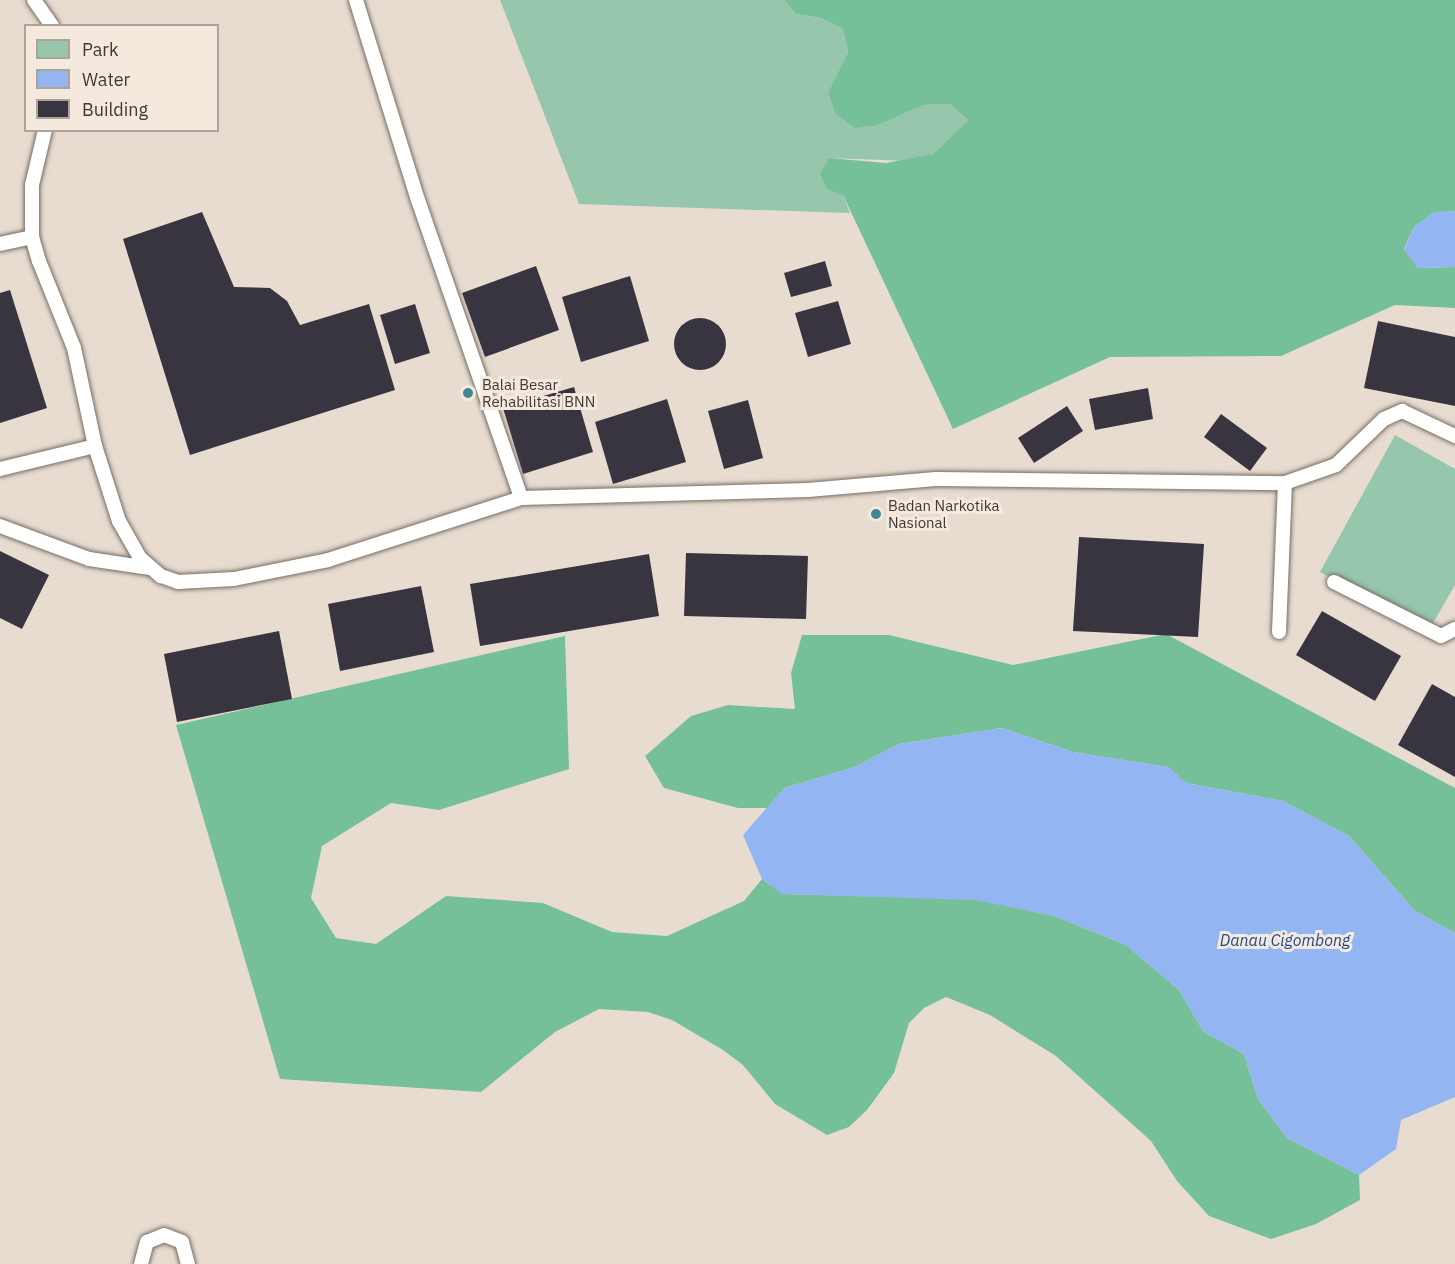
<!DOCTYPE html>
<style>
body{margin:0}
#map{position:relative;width:1455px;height:1264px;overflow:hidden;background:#e8dcd1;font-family:"IBM Plex Sans",sans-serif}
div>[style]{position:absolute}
.green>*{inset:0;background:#96c6ac}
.forest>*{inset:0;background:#76c099}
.water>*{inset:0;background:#93b6f2}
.building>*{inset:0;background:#393540}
.round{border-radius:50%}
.roads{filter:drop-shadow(0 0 2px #786d63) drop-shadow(0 0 2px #786d63)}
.service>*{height:14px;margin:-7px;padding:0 7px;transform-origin:7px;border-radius:7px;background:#fff}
.dots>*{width:16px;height:16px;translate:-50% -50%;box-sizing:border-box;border:3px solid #f5e9de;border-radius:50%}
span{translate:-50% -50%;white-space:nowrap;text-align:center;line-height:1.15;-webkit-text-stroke:6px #f5e9de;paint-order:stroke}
.poi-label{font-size:15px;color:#3e3935}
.left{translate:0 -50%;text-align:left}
.water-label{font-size:16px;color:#21498f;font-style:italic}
.legend{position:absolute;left:24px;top:24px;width:195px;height:108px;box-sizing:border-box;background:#f5e9de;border:2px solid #aca39a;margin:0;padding:8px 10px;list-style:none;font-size:18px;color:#3e3935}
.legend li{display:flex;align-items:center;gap:12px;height:30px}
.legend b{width:30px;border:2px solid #aca39a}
</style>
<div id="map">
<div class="green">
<div style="clip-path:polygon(500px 0,784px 0,796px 14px,821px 18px,843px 29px,848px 52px,828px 92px,878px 125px,924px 105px,950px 104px,968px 120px,933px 154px,910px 161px,829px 158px,827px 188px,843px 195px,850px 213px,579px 204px)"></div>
<div style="clip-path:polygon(1395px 435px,1455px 469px,1455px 585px,1429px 630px,1320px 572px)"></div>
</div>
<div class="forest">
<div style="clip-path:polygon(784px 0,1455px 0,1455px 211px,1433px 213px,1414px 227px,1404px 249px,1418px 268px,1455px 267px,1455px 308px,1395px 305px,1281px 356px,1110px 357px,953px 429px,843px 195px,827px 189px,820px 174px,829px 158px,886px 163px,933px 154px,968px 120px,950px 104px,924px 105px,878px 125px,855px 128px,836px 114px,828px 92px,848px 52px,843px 29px,821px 18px,796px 14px)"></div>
<div style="clip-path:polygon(1166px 634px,1455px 788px,1455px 933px,1415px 911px,1349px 836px,1283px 801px,1186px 783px,1168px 767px,1073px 752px,1002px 728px,899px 744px,855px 767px,784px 788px,768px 808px,738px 808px,664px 788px,645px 756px,691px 716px,728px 705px,795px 709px,791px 673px,802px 635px,889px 635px,1013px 665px)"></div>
<div style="clip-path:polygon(565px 636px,569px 769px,439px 810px,391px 803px,322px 846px,311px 898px,336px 938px,376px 944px,446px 896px,543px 903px,612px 932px,667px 936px,744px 901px,762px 879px,783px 894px,974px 899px,1055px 916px,1126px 945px,1179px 990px,1203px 1031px,1244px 1054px,1258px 1099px,1287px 1138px,1359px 1175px,1360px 1200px,1316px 1224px,1271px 1239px,1209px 1216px,1177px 1181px,1151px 1141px,1056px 1056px,990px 1015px,946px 997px,924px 1008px,909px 1023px,894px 1073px,867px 1110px,849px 1127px,827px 1135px,775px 1104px,743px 1065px,723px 1050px,672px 1020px,648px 1012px,599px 1009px,555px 1032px,481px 1092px,280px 1079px,176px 725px)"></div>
</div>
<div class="water">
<div style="clip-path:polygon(1455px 211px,1455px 267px,1418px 268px,1404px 250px,1414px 227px,1433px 213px)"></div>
<div style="clip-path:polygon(1002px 728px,1073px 752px,1169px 767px,1186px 783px,1283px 801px,1349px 836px,1415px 911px,1455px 933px,1455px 1097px,1401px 1120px,1396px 1149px,1359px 1175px,1287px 1138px,1258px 1099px,1244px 1054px,1203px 1031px,1179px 990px,1126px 945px,1055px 916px,975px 900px,782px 894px,762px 879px,743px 835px,784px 788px,855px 767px,899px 744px)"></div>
</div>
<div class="building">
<div style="clip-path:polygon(202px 212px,234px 287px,270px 288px,287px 301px,300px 325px,369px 304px,395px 390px,190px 455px,123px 239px)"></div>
<div style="clip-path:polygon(825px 261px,832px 286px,791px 297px,784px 273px)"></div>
<div style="clip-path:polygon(536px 266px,559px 330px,485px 357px,462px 293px)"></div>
<div style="clip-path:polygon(630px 276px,649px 341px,581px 362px,562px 297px)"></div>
<div style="clip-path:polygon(10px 290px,47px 408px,0 423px,0 293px)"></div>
<div style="clip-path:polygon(838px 301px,851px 344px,808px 357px,795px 313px)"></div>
<div style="clip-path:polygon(415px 304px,430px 353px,395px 364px,380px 315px)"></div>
<div class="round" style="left:674px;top:318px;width:52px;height:52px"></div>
<div style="clip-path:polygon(1378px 321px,1455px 337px,1455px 406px,1364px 388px)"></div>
<div style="clip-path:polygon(574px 387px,593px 452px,523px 474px,503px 408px)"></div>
<div style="clip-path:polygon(1148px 388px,1153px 419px,1095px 430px,1089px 399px)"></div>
<div style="clip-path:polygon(667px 399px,686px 462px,613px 484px,595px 422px)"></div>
<div style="clip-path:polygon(748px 400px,763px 458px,724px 469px,708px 411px)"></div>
<div style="clip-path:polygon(1067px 406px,1083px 431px,1034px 463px,1018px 438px)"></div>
<div style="clip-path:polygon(1221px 414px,1267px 448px,1250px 471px,1204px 437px)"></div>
<div style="clip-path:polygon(1079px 537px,1204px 544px,1198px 637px,1073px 631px)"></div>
<div style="clip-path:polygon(0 551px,49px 575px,22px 629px,0 618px)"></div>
<div style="clip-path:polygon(686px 553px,808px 556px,806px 619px,684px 616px)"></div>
<div style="clip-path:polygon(649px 554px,659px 616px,480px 646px,470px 584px)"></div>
<div style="clip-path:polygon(421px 586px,434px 652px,340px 671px,328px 604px)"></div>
<div style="clip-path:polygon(1322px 611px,1401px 656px,1375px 701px,1296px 655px)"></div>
<div style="clip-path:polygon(279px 631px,292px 699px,177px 722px,164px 654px)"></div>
<div style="clip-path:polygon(1432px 684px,1455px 697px,1455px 777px,1398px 745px)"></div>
</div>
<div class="roads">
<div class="service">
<div style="left:34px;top:0;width:32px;rotate:55deg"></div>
<div style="left:356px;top:0;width:209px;rotate:72.8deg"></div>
<div style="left:418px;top:200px;width:315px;rotate:70.9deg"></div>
<div style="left:45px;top:130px;width:57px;rotate:103.3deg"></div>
<div style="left:32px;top:185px;width:52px;rotate:90deg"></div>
<div style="left:32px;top:237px;width:25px;rotate:74deg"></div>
<div style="left:39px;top:261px;width:94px;rotate:68.1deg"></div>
<div style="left:74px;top:348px;width:100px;rotate:77.9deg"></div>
<div style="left:95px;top:446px;width:79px;rotate:72.3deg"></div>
<div style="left:119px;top:521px;width:43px;rotate:60.4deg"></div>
<div style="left:140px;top:558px;width:28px;rotate:41deg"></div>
<div style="left:161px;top:576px;width:18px;rotate:19deg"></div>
<div style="left:178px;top:582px;width:56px;rotate:-3.1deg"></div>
<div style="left:234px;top:579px;width:96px;rotate:-11.4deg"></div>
<div style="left:328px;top:560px;width:203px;rotate:-17.8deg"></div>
<div style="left:521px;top:498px;width:287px;rotate:-1.6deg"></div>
<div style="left:808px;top:490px;width:128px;rotate:-4.9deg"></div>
<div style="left:936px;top:479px;width:349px;rotate:0.7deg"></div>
<div style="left:1285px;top:483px;width:54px;rotate:-19.4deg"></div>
<div style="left:1336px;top:465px;width:66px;rotate:-43.8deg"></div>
<div style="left:1384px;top:419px;width:20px;rotate:-24deg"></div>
<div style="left:1402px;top:411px;width:59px;rotate:25.3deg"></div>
<div style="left:0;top:244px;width:33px;rotate:-12deg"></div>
<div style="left:0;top:469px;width:98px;rotate:-13.6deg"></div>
<div style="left:0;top:526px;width:95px;rotate:20.3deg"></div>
<div style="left:89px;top:559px;width:62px;rotate:8.4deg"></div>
<div style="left:1334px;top:582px;width:120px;rotate:26.8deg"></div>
<div style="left:1441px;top:636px;width:16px;rotate:-27deg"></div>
<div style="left:1279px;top:632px;width:149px;rotate:-87.7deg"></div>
<div style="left:141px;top:1264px;width:23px;rotate:-75deg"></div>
<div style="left:147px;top:1242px;width:18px;rotate:-22deg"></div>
<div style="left:164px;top:1235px;width:19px;rotate:21deg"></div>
<div style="left:182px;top:1242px;width:23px;rotate:75deg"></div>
</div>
</div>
<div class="dots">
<div style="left:468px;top:393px;background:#418793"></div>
<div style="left:876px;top:514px;background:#418793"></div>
</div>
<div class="poi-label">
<span class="left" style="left:482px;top:393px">Balai Besar<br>Rehabilitasi BNN</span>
<span class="left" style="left:888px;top:514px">Badan Narkotika<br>Nasional</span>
</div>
<div class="water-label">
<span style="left:1285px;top:940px">Danau Cigombong</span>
</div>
<ul class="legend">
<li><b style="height:16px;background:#96c6ac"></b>Park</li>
<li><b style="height:16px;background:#93b6f2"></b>Water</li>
<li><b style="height:16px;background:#393540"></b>Building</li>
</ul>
</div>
